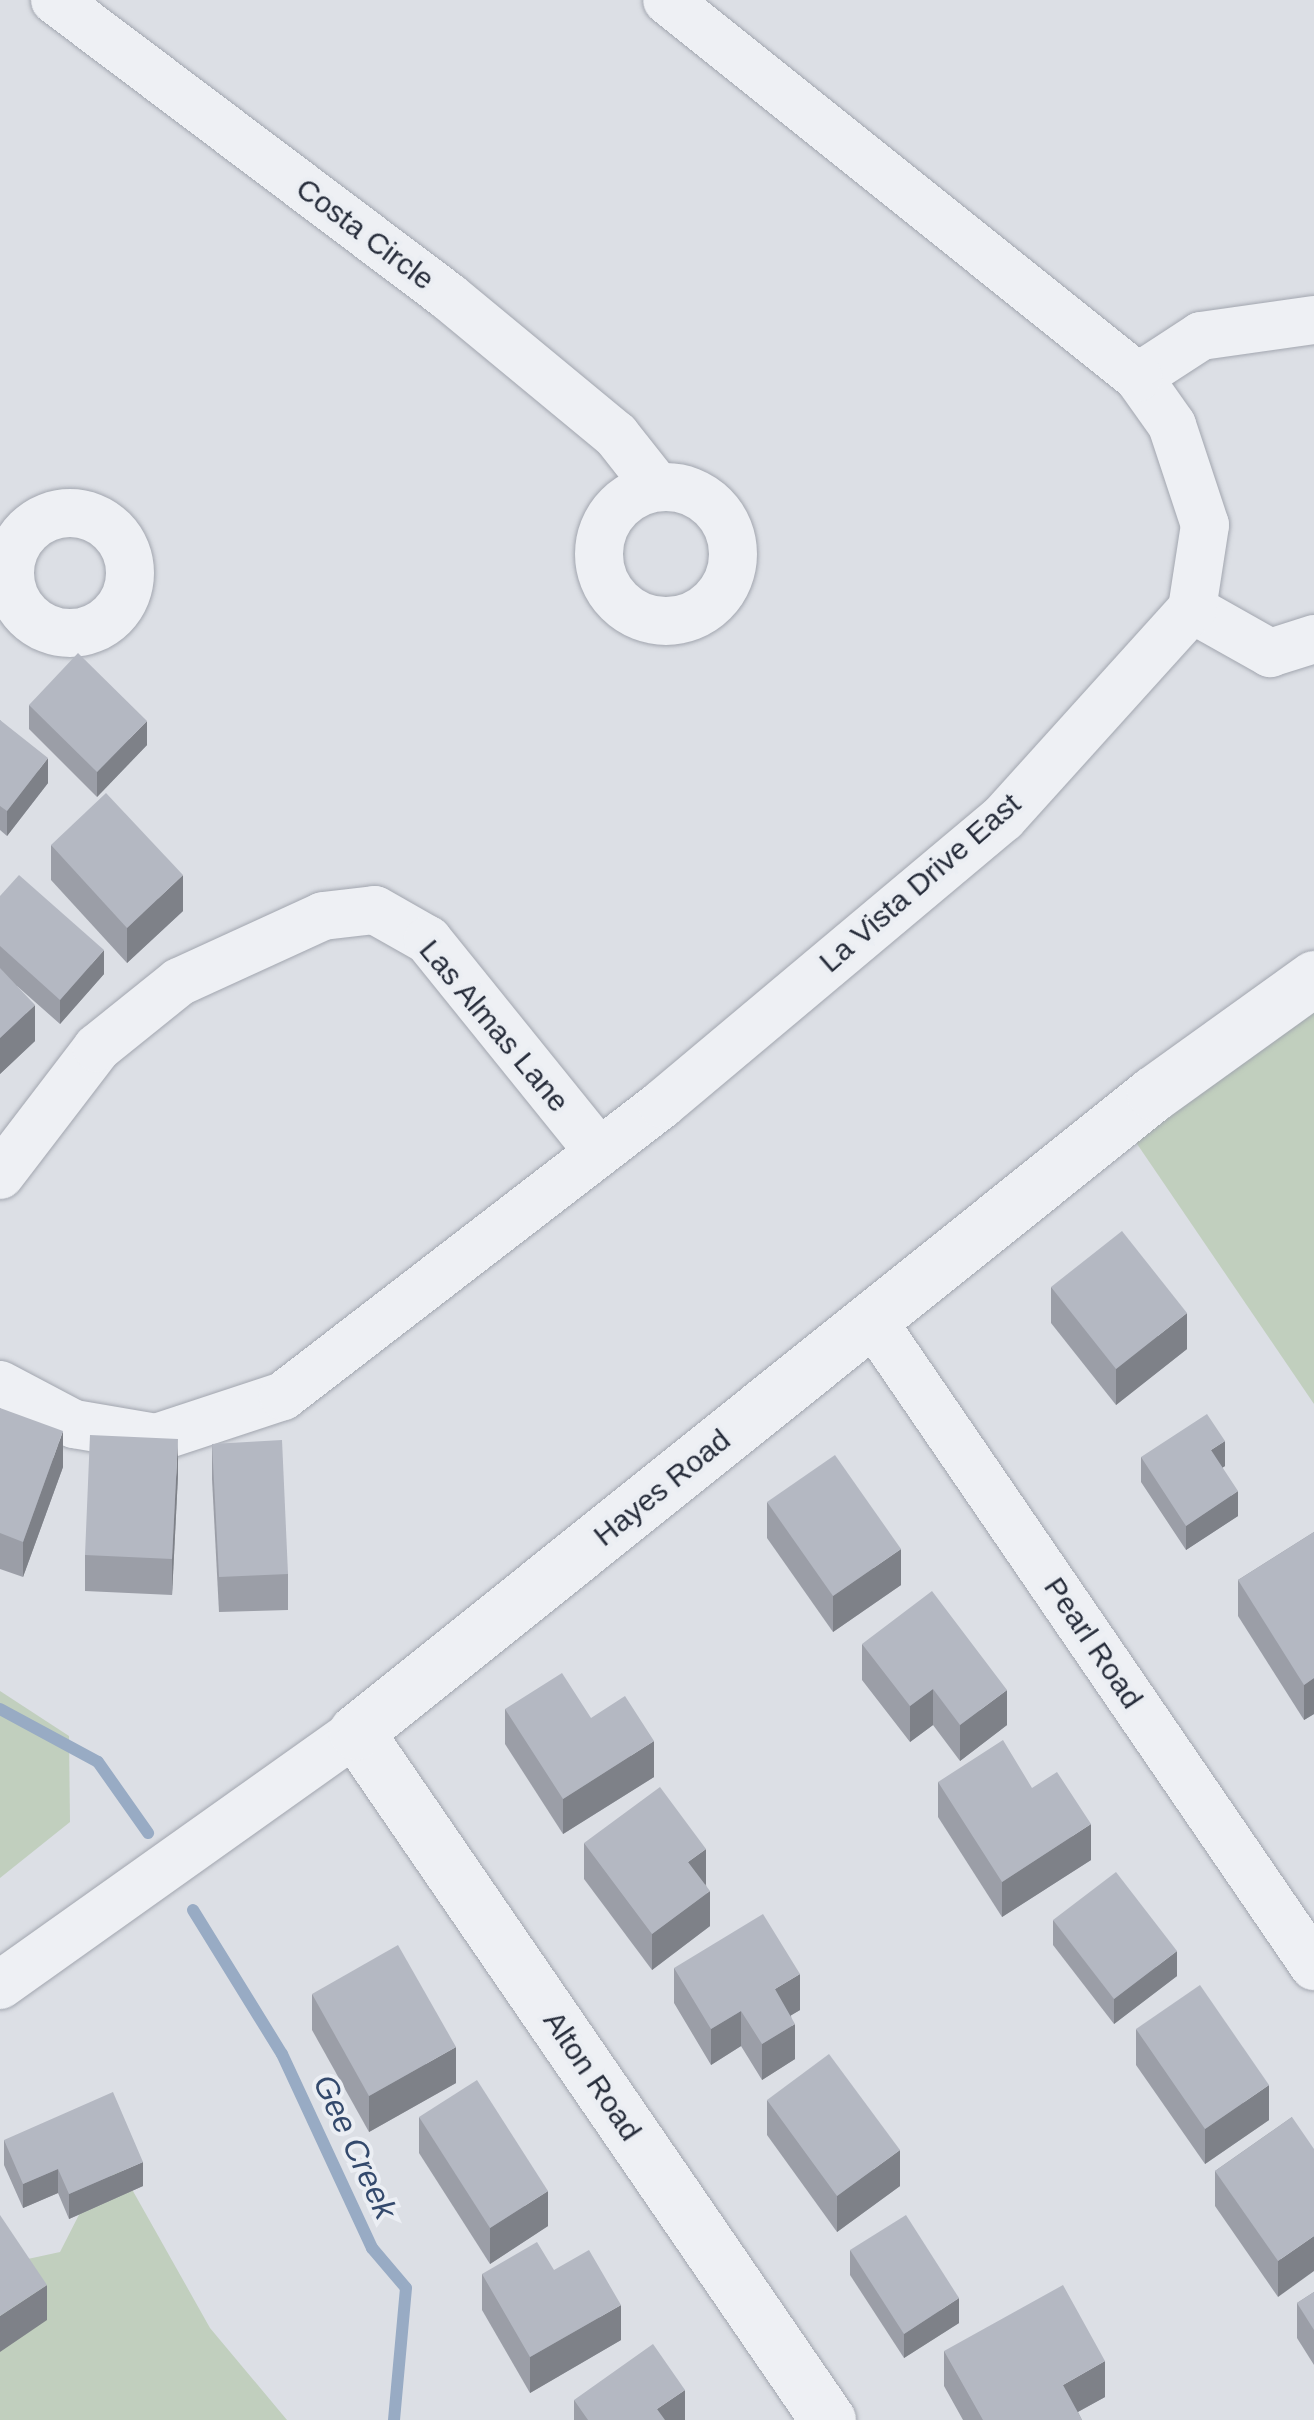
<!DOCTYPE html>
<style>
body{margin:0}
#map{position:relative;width:1314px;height:2420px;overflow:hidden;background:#dcdfe5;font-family:Arial,sans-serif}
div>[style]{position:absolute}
.green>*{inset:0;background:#c1cfbe}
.stream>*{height:12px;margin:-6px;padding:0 6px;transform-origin:6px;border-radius:6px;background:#98abc4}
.roads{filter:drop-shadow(0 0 2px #a2a6af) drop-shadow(0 0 2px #a2a6af)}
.minor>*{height:48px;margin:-24px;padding:0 24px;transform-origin:24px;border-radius:24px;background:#eef0f4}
.minor>.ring{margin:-24px;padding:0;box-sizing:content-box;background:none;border:48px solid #eef0f4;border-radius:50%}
.tertiary>*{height:55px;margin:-27.5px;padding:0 27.5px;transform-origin:27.5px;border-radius:27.5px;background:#eef0f4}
.wall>*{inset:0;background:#9b9ea7}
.shaded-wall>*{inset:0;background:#7e8188}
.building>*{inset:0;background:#b4b8c2}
span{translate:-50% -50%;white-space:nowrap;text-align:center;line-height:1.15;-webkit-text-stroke:8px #ebeef3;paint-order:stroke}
.street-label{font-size:30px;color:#272d3b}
.water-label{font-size:32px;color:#33496c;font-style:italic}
</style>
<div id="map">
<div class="green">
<div style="clip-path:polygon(1314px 1006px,1314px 1404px,1133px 1138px)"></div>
<div style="clip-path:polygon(0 1691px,69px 1736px,70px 1822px,0 1878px)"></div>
<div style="clip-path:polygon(111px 2152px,210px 2328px,287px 2420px,0 2420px,0 2265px,60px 2252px)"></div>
</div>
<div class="stream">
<div style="left:0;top:1709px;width:111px;rotate:28.4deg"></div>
<div style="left:98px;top:1762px;width:87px;rotate:54.8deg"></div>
<div style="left:193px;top:1910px;width:169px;rotate:58.3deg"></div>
<div style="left:282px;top:2054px;width:214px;rotate:65.1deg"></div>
<div style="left:372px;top:2248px;width:52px;rotate:49.6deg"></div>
<div style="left:406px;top:2288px;width:133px;rotate:95.2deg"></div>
</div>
<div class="roads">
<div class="minor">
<div style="left:55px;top:0;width:493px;rotate:37deg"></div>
<div style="left:449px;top:297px;width:217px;rotate:39.6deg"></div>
<div style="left:616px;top:435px;width:66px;rotate:51.7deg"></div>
<div style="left:1138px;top:377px;width:75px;rotate:-33.1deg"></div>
<div style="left:1201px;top:336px;width:114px;rotate:-8.1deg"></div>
<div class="ring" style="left:599px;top:487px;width:86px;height:86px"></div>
<div class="ring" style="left:10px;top:513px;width:72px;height:72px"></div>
<div style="left:1192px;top:609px;width:90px;rotate:29.4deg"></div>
<div style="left:1270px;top:653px;width:46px;rotate:-17.7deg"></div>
<div style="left:0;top:1175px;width:160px;rotate:-52.6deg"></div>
<div style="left:97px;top:1048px;width:105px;rotate:-38.8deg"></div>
<div style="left:179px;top:982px;width:158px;rotate:-24.6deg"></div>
<div style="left:323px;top:916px;width:52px;rotate:-6.6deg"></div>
<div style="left:375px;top:910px;width:61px;rotate:29.5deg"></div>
<div style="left:428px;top:940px;width:272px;rotate:51.1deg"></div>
<div style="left:872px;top:1320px;width:783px;rotate:55.62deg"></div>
<div style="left:0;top:1385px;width:84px;rotate:27.8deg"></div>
<div style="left:74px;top:1424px;width:83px;rotate:9.7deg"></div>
<div style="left:156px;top:1438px;width:134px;rotate:-18.3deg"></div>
<div style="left:283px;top:1396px;width:478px;rotate:-37.6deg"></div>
<div style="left:662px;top:1104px;width:445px;rotate:-40deg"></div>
<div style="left:1003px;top:818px;width:282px;rotate:-47.9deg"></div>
<div style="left:1192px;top:609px;width:85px;rotate:-81.2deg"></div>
<div style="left:1205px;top:525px;width:105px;rotate:-108.3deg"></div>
<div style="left:1172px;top:425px;width:59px;rotate:-125.3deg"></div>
<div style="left:1138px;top:377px;width:603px;rotate:-141.33deg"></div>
<div style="left:0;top:1985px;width:437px;rotate:-35.4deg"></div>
</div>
<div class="tertiary">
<div style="left:828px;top:2420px;width:834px;rotate:-124.45deg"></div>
<div style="left:356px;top:1732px;width:1022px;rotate:-38.69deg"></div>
<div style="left:1154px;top:1093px;width:197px;rotate:-35.7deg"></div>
</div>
</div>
<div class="wall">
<div style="clip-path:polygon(29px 705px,147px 745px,97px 797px,29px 729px)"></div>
<div style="clip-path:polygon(0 720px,48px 783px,7px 836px,0 830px)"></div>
<div style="clip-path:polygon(51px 845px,183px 911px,127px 963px,51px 880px)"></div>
<div style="clip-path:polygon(0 896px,104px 974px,60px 1024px,17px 986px,35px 1041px,0 1074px)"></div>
<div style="clip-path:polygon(1051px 1287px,1187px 1349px,1116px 1405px,1051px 1323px)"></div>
<div style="clip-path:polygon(0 1408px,63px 1467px,23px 1577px,0 1569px)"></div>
<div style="clip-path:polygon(212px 1444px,288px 1574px,288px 1610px,219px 1612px,212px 1479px)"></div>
<div style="clip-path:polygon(1141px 1457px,1225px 1466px,1222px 1468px,1238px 1516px,1186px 1550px,1141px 1482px)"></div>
<div style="clip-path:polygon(178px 1475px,172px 1595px,85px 1591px,85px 1555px)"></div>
<div style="clip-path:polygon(767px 1502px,901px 1585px,833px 1632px,767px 1538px)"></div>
<div style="clip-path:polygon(1314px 1532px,1314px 1714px,1304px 1720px,1238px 1616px,1238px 1580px)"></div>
<div style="clip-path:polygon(862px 1644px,1007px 1725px,960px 1761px,933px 1725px,910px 1742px,862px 1680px)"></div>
<div style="clip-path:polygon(505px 1709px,591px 1718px,654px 1777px,563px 1834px,505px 1744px)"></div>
<div style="clip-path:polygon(938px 1782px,1032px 1788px,1091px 1860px,1002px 1917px,938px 1817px)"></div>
<div style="clip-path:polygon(584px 1843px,706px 1884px,710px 1926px,652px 1970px,584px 1879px)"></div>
<div style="clip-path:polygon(1053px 1920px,1177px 1976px,1114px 2024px,1053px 1945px)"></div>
<div style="clip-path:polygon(674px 1968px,800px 2010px,791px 2015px,795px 2059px,762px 2080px,741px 2046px,711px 2065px,674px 2003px)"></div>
<div style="clip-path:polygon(312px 1994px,456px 2083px,369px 2132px,312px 2030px)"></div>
<div style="clip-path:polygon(1136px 2029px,1269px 2120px,1205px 2164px,1136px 2065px)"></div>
<div style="clip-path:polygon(767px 2100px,900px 2186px,837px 2232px,767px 2135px)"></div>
<div style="clip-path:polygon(419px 2117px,548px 2226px,490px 2264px,419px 2153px)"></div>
<div style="clip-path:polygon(1292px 2117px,1278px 2297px,1215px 2206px,1215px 2171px)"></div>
<div style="clip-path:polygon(4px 2140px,143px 2186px,69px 2219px,58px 2193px,23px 2208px,4px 2165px)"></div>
<div style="clip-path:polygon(850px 2250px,959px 2323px,904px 2358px,850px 2275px)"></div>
<div style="clip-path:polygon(554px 2270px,621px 2340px,530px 2393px,482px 2310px,482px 2274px)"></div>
<div style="clip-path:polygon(1314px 2292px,1314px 2365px,1297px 2338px,1297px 2303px)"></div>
<div style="clip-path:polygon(944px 2351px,1105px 2397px,1078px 2412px,1082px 2420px,963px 2420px,944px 2386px)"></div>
<div style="clip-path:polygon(574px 2400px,685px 2420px,574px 2420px)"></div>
</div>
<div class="shaded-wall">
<div style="clip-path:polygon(147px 721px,147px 745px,97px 797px,97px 772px)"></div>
<div style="clip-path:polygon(48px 758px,48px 783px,7px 836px,7px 811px)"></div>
<div style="clip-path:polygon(183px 875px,183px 911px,127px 963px,127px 928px)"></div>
<div style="clip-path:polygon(104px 950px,104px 974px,60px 1024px,60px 1000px)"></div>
<div style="clip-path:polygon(35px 1005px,35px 1041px,0 1074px,0 1038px)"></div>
<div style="clip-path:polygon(1187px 1313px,1187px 1349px,1116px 1405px,1116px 1369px)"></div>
<div style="clip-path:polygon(63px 1431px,63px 1467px,23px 1577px,23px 1542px)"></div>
<div style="clip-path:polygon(178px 1439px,178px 1475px,172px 1595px,172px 1559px)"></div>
<div style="clip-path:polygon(1225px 1441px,1225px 1466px,1211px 1475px,1211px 1450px)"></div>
<div style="clip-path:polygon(1238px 1491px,1238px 1516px,1186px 1550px,1186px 1526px)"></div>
<div style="clip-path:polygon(901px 1549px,901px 1585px,833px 1632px,833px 1596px)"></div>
<div style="clip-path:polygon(1314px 1678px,1314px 1714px,1304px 1720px,1304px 1685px)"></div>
<div style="clip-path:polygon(933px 1689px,933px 1725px,910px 1742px,910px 1706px)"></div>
<div style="clip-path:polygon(1007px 1690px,1007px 1725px,960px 1761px,960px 1725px)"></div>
<div style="clip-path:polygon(654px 1741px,654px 1777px,563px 1834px,563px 1799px)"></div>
<div style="clip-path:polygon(1091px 1824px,1091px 1860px,1002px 1917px,1002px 1882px)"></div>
<div style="clip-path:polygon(706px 1849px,706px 1884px,688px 1898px,688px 1862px)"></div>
<div style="clip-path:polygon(710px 1891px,710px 1926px,652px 1970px,652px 1934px)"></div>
<div style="clip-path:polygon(1177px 1951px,1177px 1976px,1114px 2024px,1114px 1999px)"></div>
<div style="clip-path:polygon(800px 1974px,800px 2010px,775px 2025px,775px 1989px)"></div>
<div style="clip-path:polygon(741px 2011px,741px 2046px,711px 2065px,711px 2029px)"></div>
<div style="clip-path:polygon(795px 2024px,795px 2059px,762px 2080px,762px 2044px)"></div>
<div style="clip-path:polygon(456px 2047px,456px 2083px,369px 2132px,369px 2096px)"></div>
<div style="clip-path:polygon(1269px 2085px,1269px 2120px,1205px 2164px,1205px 2129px)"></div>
<div style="clip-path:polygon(900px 2150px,900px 2186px,837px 2232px,837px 2196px)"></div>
<div style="clip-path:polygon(143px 2162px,143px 2186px,69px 2219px,69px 2194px)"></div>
<div style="clip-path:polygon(58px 2169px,58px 2193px,23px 2208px,23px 2184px)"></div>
<div style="clip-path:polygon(548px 2191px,548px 2226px,490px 2264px,490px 2228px)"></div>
<div style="clip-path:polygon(1314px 2236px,1314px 2271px,1278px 2297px,1278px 2261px)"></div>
<div style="clip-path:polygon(47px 2285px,47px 2320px,0 2352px,0 2316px)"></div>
<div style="clip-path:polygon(959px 2298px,959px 2323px,904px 2358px,904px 2334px)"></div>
<div style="clip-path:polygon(621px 2305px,621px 2340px,530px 2393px,530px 2357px)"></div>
<div style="clip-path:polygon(1105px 2361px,1105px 2397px,1063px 2420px,1063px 2385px)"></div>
<div style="clip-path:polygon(685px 2390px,685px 2420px,657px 2420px,657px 2409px)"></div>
</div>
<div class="building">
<div style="clip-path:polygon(78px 653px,147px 721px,97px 772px,29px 705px)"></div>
<div style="clip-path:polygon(0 720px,48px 758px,7px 811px,0 806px)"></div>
<div style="clip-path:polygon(106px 793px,183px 875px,127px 928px,51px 845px)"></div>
<div style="clip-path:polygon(19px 875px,104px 950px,60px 1000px,0 946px,0 896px)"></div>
<div style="clip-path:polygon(0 968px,35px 1005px,0 1038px)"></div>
<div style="clip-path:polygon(1122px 1231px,1187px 1313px,1116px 1369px,1051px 1287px)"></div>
<div style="clip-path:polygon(0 1408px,63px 1431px,23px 1542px,0 1533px)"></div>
<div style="clip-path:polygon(1207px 1414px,1225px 1441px,1211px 1450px,1238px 1491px,1186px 1526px,1141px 1457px)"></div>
<div style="clip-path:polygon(90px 1435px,178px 1439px,172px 1559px,85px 1555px)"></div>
<div style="clip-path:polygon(282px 1440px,288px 1574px,219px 1577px,212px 1444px)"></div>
<div style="clip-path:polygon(835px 1455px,901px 1549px,833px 1596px,767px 1502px)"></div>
<div style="clip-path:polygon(1314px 1532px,1314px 1678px,1304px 1685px,1238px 1580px)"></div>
<div style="clip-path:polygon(932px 1591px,1007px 1690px,960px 1725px,933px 1689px,910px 1706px,862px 1644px)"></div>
<div style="clip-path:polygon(562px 1673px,591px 1718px,625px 1696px,654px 1741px,563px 1799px,505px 1709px)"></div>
<div style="clip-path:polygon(1003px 1740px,1032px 1788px,1057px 1772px,1091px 1824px,1002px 1882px,938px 1782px)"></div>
<div style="clip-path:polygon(660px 1787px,706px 1849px,688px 1862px,710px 1891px,652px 1934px,584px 1843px)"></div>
<div style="clip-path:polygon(1116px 1872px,1177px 1951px,1114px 1999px,1053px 1920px)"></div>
<div style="clip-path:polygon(763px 1914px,800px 1974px,775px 1989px,795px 2024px,762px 2044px,741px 2011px,711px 2029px,674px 1968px)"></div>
<div style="clip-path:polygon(398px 1945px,456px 2047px,369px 2096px,312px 1994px)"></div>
<div style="clip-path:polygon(1200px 1985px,1269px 2085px,1205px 2129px,1136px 2029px)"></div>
<div style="clip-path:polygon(829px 2054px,900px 2150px,837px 2196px,767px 2100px)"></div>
<div style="clip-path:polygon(477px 2080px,548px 2191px,490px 2228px,419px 2117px)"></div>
<div style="clip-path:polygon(113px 2092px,143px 2162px,69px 2194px,58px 2169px,23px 2184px,4px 2140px)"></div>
<div style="clip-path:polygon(1292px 2117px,1314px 2149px,1314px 2236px,1278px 2261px,1215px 2171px)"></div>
<div style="clip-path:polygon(0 2215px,47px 2285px,0 2316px)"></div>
<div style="clip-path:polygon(906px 2215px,959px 2298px,904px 2334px,850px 2250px)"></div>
<div style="clip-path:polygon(537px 2242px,554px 2270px,589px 2250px,621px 2305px,530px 2357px,482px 2274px)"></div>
<div style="clip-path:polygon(1063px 2285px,1105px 2361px,1063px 2385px,1082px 2420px,983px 2420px,944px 2351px)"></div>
<div style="clip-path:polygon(1314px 2292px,1314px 2330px,1297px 2303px)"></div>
<div style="clip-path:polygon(653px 2344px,685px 2390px,657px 2409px,665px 2420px,588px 2420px,574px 2400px)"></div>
</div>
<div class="street-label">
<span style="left:365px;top:234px;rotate:37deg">Costa Circle</span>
<span style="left:920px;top:883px;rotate:-41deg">La Vista Drive East</span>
<span style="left:494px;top:1026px;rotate:50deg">Las Almas Lane</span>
<span style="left:662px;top:1488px;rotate:-39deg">Hayes Road</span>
<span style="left:1093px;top:1643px;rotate:56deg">Pearl Road</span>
<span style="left:592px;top:2076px;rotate:56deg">Alton Road</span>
</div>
<div class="water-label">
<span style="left:355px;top:2147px;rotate:65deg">Gee Creek</span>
</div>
</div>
